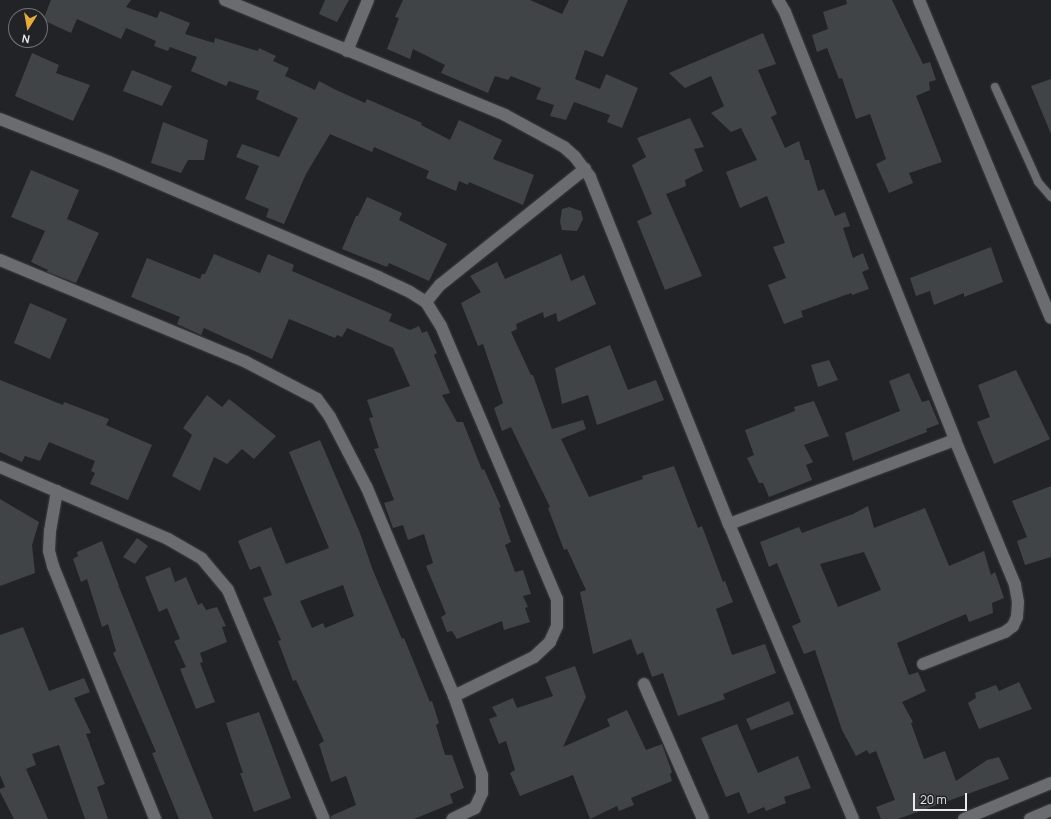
<!DOCTYPE html>
<style>
body{margin:0}
#map{position:relative;width:1051px;height:819px;overflow:hidden;background:#212327;font-family:Manrope,sans-serif}
div>[style]{position:absolute}
.building>*{inset:0;background:#414447}
.roads{filter:drop-shadow(0 0 1px #3c3d40) drop-shadow(0 0 1px #3c3d40)}
.lane>*{height:8px;margin:-4px;padding:0 4px;transform-origin:4px;border-radius:4px;background:#6a6c70}
.street>*{height:12px;margin:-6px;padding:0 6px;transform-origin:6px;border-radius:6px;background:#6a6c70}
.secondary>*{height:12px;margin:-6px;padding:0 6px;transform-origin:6px;border-radius:6px;background:#6a6c70}
span{translate:-50% -50%;white-space:nowrap;text-align:center;line-height:1.15;-webkit-text-stroke:4px #212327;paint-order:stroke}
.north{position:absolute;left:8px;top:8px;width:40px;height:40px;box-sizing:border-box;background:#212327;border:1px solid #717275;border-radius:50%;rotate:191deg;font-size:11px;font-weight:700;line-height:16px;text-align:center;color:#e8e9eb}
.north::after{content:'';display:block;margin:auto;width:14px;height:18px;background:#e8ab37;clip-path:polygon(50% 0,100% 100%,50% 72%,0 100%)}
.scale{position:absolute;left:913px;top:793px;width:54px;height:18px;box-sizing:border-box;border:2px solid #e8e9eb;border-top:0;padding-left:5px;font-size:12px;line-height:14px;white-space:nowrap;color:#e8e9eb;-webkit-text-stroke:3px #212327;paint-order:stroke}
</style>
<div id="map">
<div class="building">
<div style="clip-path:polygon(51px 0,131px 0,126px 7px,157px 18px,160px 11px,190px 23px,185px 34px,214px 43px,215px 38px,258px 51px,259px 48px,276px 56px,273px 61px,289px 68px,285px 76px,315px 90px,319px 81px,334px 89px,365px 103px,367px 99px,422px 123px,421px 125px,450px 140px,459px 120px,502px 140px,493px 159px,534px 175px,523px 205px,469px 182px,468px 185px,459px 181px,456px 191px,426px 178px,429px 171px,374px 147px,372px 152px,330px 134px,306px 174px,284px 224px,266px 217px,269px 209px,245px 199px,259px 166px,236px 157px,242px 144px,279px 157px,298px 118px,256px 99px,259px 91px,229px 81px,226px 86px,191px 71px,197px 57px,170px 47px,168px 51px,154px 46px,156px 41px,126px 28px,121px 39px,77px 19px,71px 33px,43px 20px)"></div>
<div style="clip-path:polygon(325px 0,349px 0,337px 22px,319px 14px)"></div>
<div style="clip-path:polygon(403px 0,530px 0,562px 14px,569px 0,628px 0,603px 57px,585px 50px,575px 79px,600px 89px,606px 74px,638px 88px,622px 128px,607px 122px,610px 115px,574px 102px,566px 120px,550px 116px,554px 105px,536px 99px,541px 88px,511px 76px,508px 80px,495px 76px,488px 93px,441px 73px,445px 65px,413px 49px,410px 59px,387px 49px,399px 18px,395px 17px)"></div>
<div style="clip-path:polygon(846px 0,892px 0,923px 64px,930px 62px,936px 80px,929px 82px,930px 90px,916px 96px,942px 162px,909px 173px,913px 183px,889px 193px,876px 164px,886px 159px,870px 114px,856px 119px,842px 78px,839px 79px,827px 48px,817px 52px,812px 35px,828px 29px,823px 12px,847px 4px)"></div>
<div style="clip-path:polygon(763px 33px,776px 64px,758px 70px,777px 114px,771px 117px,785px 148px,799px 141px,805px 160px,809px 160px,818px 191px,824px 189px,835px 216px,845px 212px,850px 226px,843px 228px,853px 258px,863px 253px,869px 269px,862px 272px,869px 289px,852px 295px,851px 293px,801px 311px,803px 317px,784px 324px,768px 285px,786px 278px,773px 247px,785px 243px,767px 196px,740px 208px,726px 172px,757px 160px,741px 128px,731px 132px,711px 113px,724px 106px,711px 76px,685px 88px,669px 73px)"></div>
<div style="clip-path:polygon(32px 53px,59px 65px,56px 73px,90px 85px,73px 121px,15px 96px)"></div>
<div style="clip-path:polygon(132px 70px,172px 86px,162px 106px,123px 91px)"></div>
<div style="clip-path:polygon(1051px 79px,1051px 134px,1031px 86px)"></div>
<div style="clip-path:polygon(690px 118px,704px 147px,694px 149px,703px 171px,685px 180px,686px 186px,666px 194px,702px 276px,665px 290px,637px 221px,652px 214px,632px 165px,646px 157px,637px 138px)"></div>
<div style="clip-path:polygon(163px 122px,208px 140px,204px 160px,188px 160px,181px 173px,151px 163px)"></div>
<div style="clip-path:polygon(31px 170px,79px 190px,67px 219px,99px 233px,76px 283px,47px 272px,48px 270px,31px 262px,45px 231px,11px 217px)"></div>
<div style="clip-path:polygon(367px 197px,402px 213px,399px 220px,447px 244px,429px 281px,389px 263px,387px 267px,342px 249px,356px 216px,358px 216px)"></div>
<div style="clip-path:polygon(569px 207px,581px 211px,583px 219px,577px 231px,562px 230px,560px 222px,562px 209px)"></div>
<div style="clip-path:polygon(991px 247px,1003px 282px,964px 297px,964px 293px,934px 305px,930px 291px,916px 296px,910px 278px)"></div>
<div style="clip-path:polygon(214px 254px,260px 273px,268px 254px,294px 265px,292px 271px,392px 314px,389px 321px,410px 330px,419px 326px,422px 333px,427px 331px,437px 353px,434px 355px,450px 393px,442px 395px,457px 422px,463px 422px,482px 470px,484px 469px,501px 507px,499px 508px,511px 542px,505px 545px,515px 572px,523px 570px,531px 594px,523px 596px,528px 607px,525px 608px,530px 622px,504px 630px,502px 621px,457px 639px,452px 631px,447px 632px,441px 617px,446px 614px,426px 566px,433px 563px,424px 534px,408px 540px,403px 525px,393px 528px,384px 503px,394px 500px,374px 449px,379px 448px,369px 418px,373px 417px,367px 400px,410px 386px,393px 348px,347px 328px,342px 337px,337px 335px,335px 338px,289px 319px,272px 359px,204px 328px,201px 335px,177px 324px,180px 317px,131px 297px,147px 258px,200px 279px,202px 274px,205px 274px)"></div>
<div style="clip-path:polygon(561px 254px,571px 281px,584px 275px,596px 304px,558px 322px,556px 313px,544px 318px,543px 312px,516px 324px,517px 329px,511px 332px,531px 375px,533px 375px,552px 429px,583px 420px,586px 429px,561px 439px,589px 497px,643px 479px,642px 476px,674px 466px,698px 528px,702px 526px,723px 582px,725px 581px,733px 602px,716px 609px,732px 655px,765px 644px,776px 673px,723px 694px,725px 699px,678px 716px,663px 673px,652px 677px,643px 652px,637px 655px,631px 639px,593px 654px,580px 592px,586px 590px,567px 549px,564px 550px,548px 508px,550px 507px,511px 427px,502px 431px,494px 408px,503px 403px,483px 344px,478px 346px,461px 303px,481px 292px,470px 276px,497px 262px,505px 279px)"></div>
<div style="clip-path:polygon(30px 303px,67px 319px,50px 359px,14px 343px)"></div>
<div style="clip-path:polygon(610px 345px,628px 390px,656px 380px,664px 400px,597px 425px,588px 395px,562px 404px,555px 368px)"></div>
<div style="clip-path:polygon(829px 360px,838px 380px,818px 387px,811px 365px)"></div>
<div style="clip-path:polygon(1016px 370px,1050px 439px,994px 464px,977px 422px,990px 417px,978px 385px)"></div>
<div style="clip-path:polygon(909px 373px,922px 402px,929px 400px,939px 424px,926px 429px,927px 432px,853px 461px,845px 433px,900px 411px,889px 381px)"></div>
<div style="clip-path:polygon(0 380px,63px 405px,64px 402px,109px 419px,106px 425px,152px 445px,128px 500px,90px 484px,95px 473px,91px 471px,95px 461px,49px 442px,40px 461px,25px 456px,22px 462px,0 452px)"></div>
<div style="clip-path:polygon(207px 395px,222px 407px,229px 399px,276px 436px,254px 459px,242px 449px,227px 464px,214px 457px,200px 491px,172px 476px,192px 435px,183px 428px)"></div>
<div style="clip-path:polygon(814px 401px,829px 436px,804px 445px,813px 462px,806px 465px,812px 480px,769px 497px,763px 483px,759px 483px,747px 458px,754px 455px,745px 430px,795px 411px,794px 407px)"></div>
<div style="clip-path:polygon(evenodd,320px 440px,360px 533px,372px 568px,402px 639px,404px 638px,430px 702px,432px 701px,439px 723px,436px 725px,445px 755px,452px 755px,464px 788px,450px 794px,453px 803px,414px 819px,331px 819px,331px 816px,356px 805px,346px 776px,331px 782px,319px 744px,324px 741px,296px 680px,293px 681px,278px 641px,281px 640px,263px 598px,272px 595px,260px 566px,250px 570px,238px 541px,271px 527px,286px 564px,329px 548px,289px 452px,320px 440px,343px 585px,354px 616px,325px 628px,323px 623px,312px 628px,300px 601px,343px 585px)"></div>
<div style="clip-path:polygon(1051px 486px,1051px 557px,1025px 565px,1017px 541px,1027px 537px,1012px 501px)"></div>
<div style="clip-path:polygon(0 499px,39px 522px,32px 545px,35px 573px,0 586px)"></div>
<div style="clip-path:polygon(evenodd,868px 506px,874px 528px,925px 508px,949px 566px,984px 551px,991px 575px,995px 572px,1004px 598px,992px 603px,993px 613px,969px 622px,966px 614px,897px 643px,909px 675px,918px 672px,926px 691px,902px 702px,913px 722px,911px 723px,924px 759px,945px 751px,956px 781px,987px 760px,999px 757px,1009px 779px,898px 819px,881px 819px,876px 807px,895px 800px,876px 751px,869px 754px,867px 750px,856px 756px,842px 730px,815px 650px,804px 654px,792px 626px,801px 622px,777px 563px,769px 567px,760px 542px,799px 527px,802px 533px,853px 514px,868px 506px,864px 552px,881px 590px,838px 607px,820px 564px,864px 552px)"></div>
<div style="clip-path:polygon(137px 538px,148px 546px,135px 564px,123px 557px)"></div>
<div style="clip-path:polygon(102px 541px,119px 586px,118px 588px,119px 587px,213px 819px,179px 819px,152px 753px,156px 752px,113px 653px,116px 651px,108px 624px,102px 627px,87px 579px,81px 582px,73px 559px,78px 556px,77px 552px)"></div>
<div style="clip-path:polygon(170px 567px,175px 582px,186px 577px,198px 605px,202px 603px,206px 610px,217px 607px,226px 626px,222px 627px,227px 642px,200px 653px,203px 662px,200px 663px,215px 702px,196px 709px,180px 669px,186px 667px,174px 641px,180px 639px,167px 608px,159px 612px,145px 577px)"></div>
<div style="clip-path:polygon(23px 627px,49px 691px,84px 678px,90px 692px,74px 698px,91px 733px,86px 734px,105px 784px,97px 787px,108px 819px,85px 819px,59px 745px,32px 754px,36px 765px,26px 769px,48px 819px,14px 819px,0 792px,0 789px,5px 787px,0 775px,0 635px)"></div>
<div style="clip-path:polygon(575px 666px,586px 697px,563px 747px,610px 726px,607px 719px,627px 710px,646px 750px,662px 744px,672px 772px,670px 774px,672px 781px,631px 798px,634px 805px,619px 811px,617px 806px,590px 819px,573px 775px,520px 796px,510px 773px,515px 770px,506px 741px,499px 744px,489px 719px,497px 716px,492px 707px,513px 698px,517px 708px,553px 696px,545px 677px)"></div>
<div style="clip-path:polygon(1019px 682px,1032px 709px,979px 729px,968px 703px,976px 698px,975px 693px,996px 685px,999px 691px)"></div>
<div style="clip-path:polygon(789px 701px,794px 714px,751px 730px,746px 719px)"></div>
<div style="clip-path:polygon(259px 712px,291px 798px,254px 812px,240px 773px,243px 773px,226px 723px)"></div>
<div style="clip-path:polygon(737px 724px,758px 773px,798px 756px,811px 788px,784px 797px,786px 803px,766px 811px,764px 807px,748px 814px,739px 792px,726px 797px,701px 738px)"></div>
</div>
<div class="roads">
<div class="lane">
<div style="left:995px;top:87px;width:104px;rotate:65.6deg"></div>
<div style="left:1038px;top:182px;width:20px;rotate:49deg"></div>
</div>
<div class="street">
<div style="left:778px;top:0;width:14px;rotate:60deg"></div>
<div style="left:785px;top:12px;width:461px;rotate:68.3deg"></div>
<div style="left:955px;top:440px;width:157px;rotate:67.5deg"></div>
<div style="left:1015px;top:585px;width:17px;rotate:80deg"></div>
<div style="left:1018px;top:602px;width:15px;rotate:94deg"></div>
<div style="left:1017px;top:617px;width:10px;rotate:114deg"></div>
<div style="left:1013px;top:626px;width:10px;rotate:143deg"></div>
<div style="left:1005px;top:632px;width:88px;rotate:158.7deg"></div>
<div style="left:919px;top:0;width:344px;rotate:67.5deg"></div>
<div style="left:347px;top:51px;width:55px;rotate:-67.6deg"></div>
<div style="left:0;top:119px;width:117px;rotate:21.5deg"></div>
<div style="left:109px;top:162px;width:293px;rotate:23.1deg"></div>
<div style="left:378px;top:277px;width:35px;rotate:25deg"></div>
<div style="left:410px;top:292px;width:19px;rotate:32deg"></div>
<div style="left:426px;top:302px;width:28px;rotate:58deg"></div>
<div style="left:441px;top:326px;width:297px;rotate:67deg"></div>
<div style="left:557px;top:599px;width:27px;rotate:90deg"></div>
<div style="left:557px;top:626px;width:17px;rotate:114deg"></div>
<div style="left:550px;top:642px;width:22px;rotate:137deg"></div>
<div style="left:534px;top:657px;width:89px;rotate:154deg"></div>
<div style="left:0;top:260px;width:266px;rotate:22.5deg"></div>
<div style="left:246px;top:362px;width:80px;rotate:27.5deg"></div>
<div style="left:317px;top:399px;width:22px;rotate:54deg"></div>
<div style="left:330px;top:417px;width:80px;rotate:62.5deg"></div>
<div style="left:367px;top:488px;width:225px;rotate:67.3deg"></div>
<div style="left:454px;top:696px;width:84px;rotate:70.5deg"></div>
<div style="left:482px;top:775px;width:18px;rotate:90deg"></div>
<div style="left:482px;top:793px;width:17px;rotate:115deg"></div>
<div style="left:475px;top:808px;width:25px;rotate:154deg"></div>
<div style="left:426px;top:302px;width:22px;rotate:-51deg"></div>
<div style="left:440px;top:285px;width:186px;rotate:-38.7deg"></div>
<div style="left:0;top:467px;width:183px;rotate:23.2deg"></div>
<div style="left:168px;top:539px;width:39px;rotate:30deg"></div>
<div style="left:202px;top:559px;width:40px;rotate:50deg"></div>
<div style="left:228px;top:590px;width:248px;rotate:67.3deg"></div>
<div style="left:57px;top:491px;width:41px;rotate:99.9deg"></div>
<div style="left:50px;top:531px;width:20px;rotate:93deg"></div>
<div style="left:49px;top:551px;width:16px;rotate:75deg"></div>
<div style="left:53px;top:566px;width:273px;rotate:68deg"></div>
<div style="left:729px;top:524px;width:241px;rotate:-20.4deg"></div>
<div style="left:644px;top:684px;width:147px;rotate:66.4deg"></div>
</div>
<div class="secondary">
<div style="left:225px;top:0;width:303px;rotate:22.3deg"></div>
<div style="left:505px;top:115px;width:67px;rotate:28.5deg"></div>
<div style="left:564px;top:147px;width:15px;rotate:42deg"></div>
<div style="left:575px;top:157px;width:25px;rotate:53deg"></div>
<div style="left:590px;top:177px;width:374px;rotate:68.2deg"></div>
<div style="left:729px;top:524px;width:320px;rotate:67.2deg"></div>
<div style="left:964px;top:819px;width:94px;rotate:-22.5deg"></div>
<div style="left:1030px;top:819px;width:23px;rotate:-23deg"></div>
</div>
</div>
<div class="north">N</div>
<div class="scale">20 m</div>
</div>
